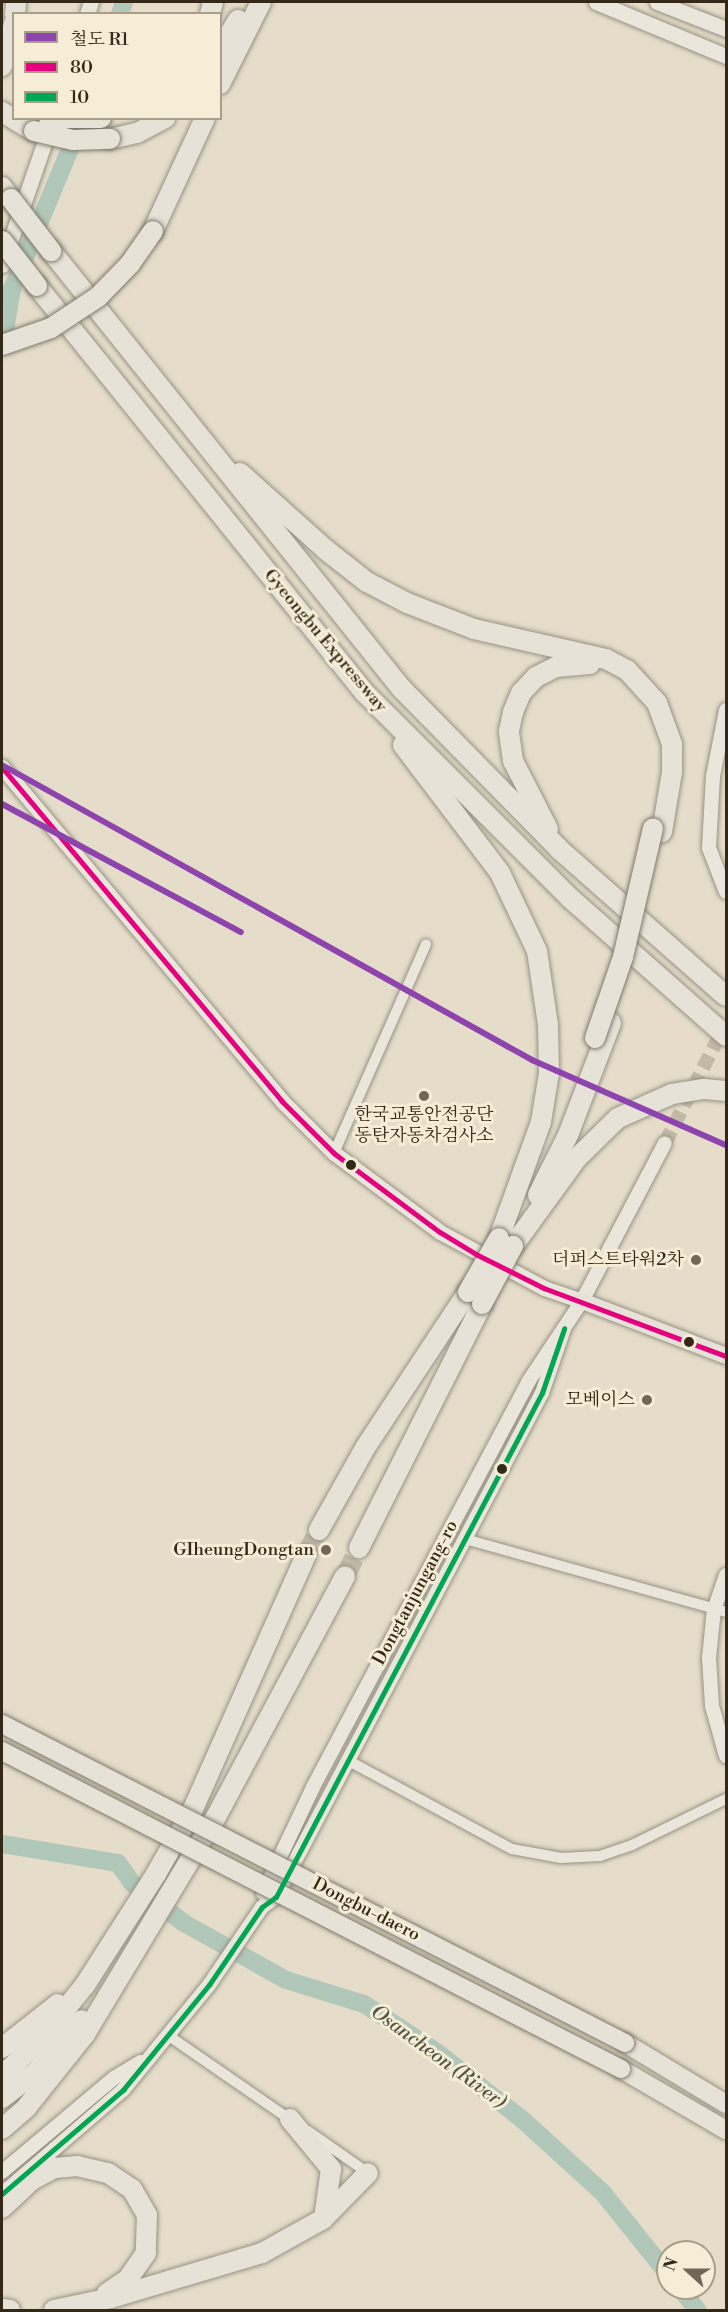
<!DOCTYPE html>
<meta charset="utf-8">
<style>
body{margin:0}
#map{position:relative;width:728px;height:2312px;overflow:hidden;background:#e5ddc9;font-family:"Libre Bodoni","Noto Serif KR",serif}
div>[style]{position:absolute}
.river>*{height:18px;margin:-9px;padding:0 9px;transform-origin:9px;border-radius:9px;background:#b0c7b9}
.tertiary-tunnel>*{height:14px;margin-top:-7px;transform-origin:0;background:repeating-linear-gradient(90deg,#c2b9a6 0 14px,transparent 0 21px)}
.motorway-tunnel>*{height:20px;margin-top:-10px;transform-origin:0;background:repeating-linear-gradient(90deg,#c2b9a6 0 20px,transparent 0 30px)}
.roads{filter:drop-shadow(0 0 2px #979285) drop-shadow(0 0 2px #979285)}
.minor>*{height:10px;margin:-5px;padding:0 5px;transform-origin:5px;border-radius:5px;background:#eae6dc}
.tertiary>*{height:14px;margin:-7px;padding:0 7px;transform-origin:7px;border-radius:7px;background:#eae6dc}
.secondary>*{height:15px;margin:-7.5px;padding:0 7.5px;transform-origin:7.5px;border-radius:7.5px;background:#eae6dc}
.primary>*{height:16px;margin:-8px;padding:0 8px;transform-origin:8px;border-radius:8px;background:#e6e2d7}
.trunk>*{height:18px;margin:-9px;padding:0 9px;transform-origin:9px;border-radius:9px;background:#e6e2d7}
.motorway>*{height:20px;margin:-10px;padding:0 10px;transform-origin:10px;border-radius:10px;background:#e6e2d7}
.bridges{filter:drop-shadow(0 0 2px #7f796d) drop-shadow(0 0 2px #7f796d)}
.trunk-bridge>*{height:18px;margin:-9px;padding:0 9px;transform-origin:9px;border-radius:9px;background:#e6e2d7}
.motorway-bridge>*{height:20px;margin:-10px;padding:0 10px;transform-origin:10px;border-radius:10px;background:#e6e2d7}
.bus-1>*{height:4.5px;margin:-2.25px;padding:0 2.25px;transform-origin:2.25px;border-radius:2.25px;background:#e5007d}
.bus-2>*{height:4.5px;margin:-2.25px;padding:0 2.25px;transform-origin:2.25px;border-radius:2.25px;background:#00a651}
.rail-1>*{height:6px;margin:-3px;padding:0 3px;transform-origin:3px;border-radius:3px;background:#8e44ad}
.dots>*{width:16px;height:16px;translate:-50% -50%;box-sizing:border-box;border:3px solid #f5edd5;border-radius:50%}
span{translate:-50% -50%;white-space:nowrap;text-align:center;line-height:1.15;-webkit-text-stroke:6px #f5edd5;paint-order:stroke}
.street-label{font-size:18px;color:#342818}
.poi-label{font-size:18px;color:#342818}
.right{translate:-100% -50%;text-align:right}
.water-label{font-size:20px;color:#535546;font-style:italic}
.frame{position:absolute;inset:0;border:3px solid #342818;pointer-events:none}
.legend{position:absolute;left:12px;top:12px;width:210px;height:108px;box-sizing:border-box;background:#f5edd5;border:2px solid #a89e89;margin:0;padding:8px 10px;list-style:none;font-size:18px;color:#342818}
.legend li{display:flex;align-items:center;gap:12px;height:30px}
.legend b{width:30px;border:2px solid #a89e89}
.north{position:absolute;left:656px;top:2240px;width:60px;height:60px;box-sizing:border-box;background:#f5edd5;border:2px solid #a89e89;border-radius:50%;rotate:291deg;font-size:16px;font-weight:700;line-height:24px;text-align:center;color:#342818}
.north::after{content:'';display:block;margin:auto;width:21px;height:27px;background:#726756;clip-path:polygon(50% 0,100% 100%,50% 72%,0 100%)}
</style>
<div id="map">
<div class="river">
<div style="left:120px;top:14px;width:13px;rotate:-72deg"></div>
<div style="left:2px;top:347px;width:59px;rotate:-80.2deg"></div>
<div style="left:12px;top:289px;width:185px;rotate:-67.5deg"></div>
<div style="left:2px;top:1844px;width:118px;rotate:9.3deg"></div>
<div style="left:118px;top:1863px;width:24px;rotate:55deg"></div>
<div style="left:132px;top:1883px;width:66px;rotate:37.6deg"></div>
<div style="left:184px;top:1923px;width:117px;rotate:29.2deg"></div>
<div style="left:286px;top:1980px;width:82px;rotate:17.1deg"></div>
<div style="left:364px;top:2004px;width:89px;rotate:33.5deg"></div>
<div style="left:438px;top:2053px;width:110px;rotate:38.3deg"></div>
<div style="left:524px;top:2121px;width:107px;rotate:42.3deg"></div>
<div style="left:603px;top:2193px;width:104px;rotate:51.3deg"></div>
<div style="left:680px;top:2288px;width:28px;rotate:52deg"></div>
</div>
<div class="tertiary-tunnel">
<div style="left:665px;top:1143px;width:135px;rotate:-63.1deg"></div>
</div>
<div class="motorway-tunnel">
<div style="left:306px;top:1555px;width:28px;rotate:-63deg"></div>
<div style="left:345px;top:1576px;width:31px;rotate:-63deg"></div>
</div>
<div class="roads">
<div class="minor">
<div style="left:334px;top:1153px;width:228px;rotate:-66.2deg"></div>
<div style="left:465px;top:1539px;width:271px;rotate:15.6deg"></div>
<div style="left:349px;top:1761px;width:185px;rotate:28.4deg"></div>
<div style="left:512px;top:1849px;width:50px;rotate:10.4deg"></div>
<div style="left:561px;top:1858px;width:39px;rotate:-3deg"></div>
<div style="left:600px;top:1856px;width:34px;rotate:-19deg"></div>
<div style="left:632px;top:1845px;width:105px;rotate:-26.1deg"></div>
<div style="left:169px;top:2036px;width:150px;rotate:34.6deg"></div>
<div style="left:308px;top:2131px;width:73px;rotate:35deg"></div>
</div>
<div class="tertiary">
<div style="left:726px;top:710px;width:67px;rotate:101.1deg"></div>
<div style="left:713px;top:776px;width:72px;rotate:93.2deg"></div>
<div style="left:709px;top:848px;width:47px;rotate:68.9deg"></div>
<div style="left:726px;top:1575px;width:36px;rotate:109deg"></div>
<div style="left:714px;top:1609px;width:49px;rotate:95.8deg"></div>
<div style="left:709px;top:1658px;width:48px;rotate:86.4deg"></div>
<div style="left:712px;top:1706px;width:52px;rotate:74.4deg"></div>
<div style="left:263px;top:1893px;width:117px;rotate:-64.7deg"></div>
<div style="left:313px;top:1787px;width:459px;rotate:-62deg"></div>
<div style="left:528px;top:1382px;width:97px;rotate:-56.3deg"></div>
<div style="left:582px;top:1301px;width:178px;rotate:-62.3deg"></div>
<div style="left:2px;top:2172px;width:146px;rotate:-40deg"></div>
<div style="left:114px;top:2078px;width:31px;rotate:-31deg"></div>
<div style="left:2px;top:2194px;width:160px;rotate:-40.7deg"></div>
<div style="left:123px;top:2090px;width:136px;rotate:-50.7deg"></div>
<div style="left:209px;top:1985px;width:94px;rotate:-55.8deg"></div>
<div style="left:262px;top:1907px;width:17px;rotate:-36deg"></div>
<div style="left:276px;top:1897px;width:570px;rotate:-62.18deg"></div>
<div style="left:542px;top:1393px;width:68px;rotate:-71deg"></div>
</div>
<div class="secondary">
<div style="left:596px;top:2px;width:141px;rotate:22.6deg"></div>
<div style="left:657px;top:2px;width:74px;rotate:21.4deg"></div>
<div style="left:87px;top:14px;width:13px;rotate:-72deg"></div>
<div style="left:2px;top:265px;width:147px;rotate:-70.9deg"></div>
<div style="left:2px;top:767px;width:436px;rotate:50deg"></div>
<div style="left:282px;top:1101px;width:74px;rotate:45deg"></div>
<div style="left:334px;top:1153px;width:132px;rotate:36.7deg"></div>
<div style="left:440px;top:1232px;width:118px;rotate:28.3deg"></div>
<div style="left:544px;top:1288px;width:40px;rotate:18.9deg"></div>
</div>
<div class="primary">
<div style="left:582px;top:1301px;width:154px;rotate:20.9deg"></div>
</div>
<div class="trunk">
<div style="left:625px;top:2043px;width:118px;rotate:31.1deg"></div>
<div style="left:621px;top:2069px;width:121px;rotate:30.2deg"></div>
</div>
<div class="motorway">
<div style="left:15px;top:14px;width:12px;rotate:-85deg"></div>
<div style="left:210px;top:14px;width:12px;rotate:-76deg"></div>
<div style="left:220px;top:50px;width:35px;rotate:-59deg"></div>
<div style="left:2px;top:66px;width:44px;rotate:-74.1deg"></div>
<div style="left:220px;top:84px;width:92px;rotate:-63.4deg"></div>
<div style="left:2px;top:112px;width:37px;rotate:31deg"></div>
<div style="left:110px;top:139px;width:28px;rotate:-13deg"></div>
<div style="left:137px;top:133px;width:32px;rotate:-28deg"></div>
<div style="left:2px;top:187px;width:15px;rotate:53deg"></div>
<div style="left:153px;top:231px;width:124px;rotate:-65.3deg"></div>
<div style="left:51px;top:251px;width:560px;rotate:51.31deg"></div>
<div style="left:401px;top:688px;width:226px;rotate:45.5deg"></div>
<div style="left:559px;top:849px;width:222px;rotate:41.4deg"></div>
<div style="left:37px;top:286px;width:521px;rotate:51.15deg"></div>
<div style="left:364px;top:692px;width:291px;rotate:45deg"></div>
<div style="left:570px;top:898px;width:208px;rotate:41.5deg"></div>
<div style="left:240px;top:473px;width:115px;rotate:41.8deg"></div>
<div style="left:326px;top:550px;width:52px;rotate:38deg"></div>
<div style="left:367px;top:582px;width:45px;rotate:27.7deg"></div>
<div style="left:407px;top:603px;width:72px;rotate:21.2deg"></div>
<div style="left:474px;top:629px;width:135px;rotate:12.8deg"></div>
<div style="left:606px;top:659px;width:24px;rotate:28deg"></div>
<div style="left:627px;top:670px;width:45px;rotate:47.7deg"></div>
<div style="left:657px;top:703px;width:44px;rotate:69.9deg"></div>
<div style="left:672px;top:744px;width:28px;rotate:90deg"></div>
<div style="left:672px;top:772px;width:61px;rotate:99.5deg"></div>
<div style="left:403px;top:745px;width:161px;rotate:52.8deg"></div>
<div style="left:500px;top:873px;width:86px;rotate:64.6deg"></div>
<div style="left:537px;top:951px;width:75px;rotate:81.5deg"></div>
<div style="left:548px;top:1025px;width:48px;rotate:88.8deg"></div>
<div style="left:549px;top:1073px;width:50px;rotate:99.3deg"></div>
<div style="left:541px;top:1122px;width:123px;rotate:109.9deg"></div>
<div style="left:548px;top:829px;width:76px;rotate:-117.2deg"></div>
<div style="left:513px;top:761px;width:30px;rotate:-98deg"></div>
<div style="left:509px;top:731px;width:19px;rotate:-78deg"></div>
<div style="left:513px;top:712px;width:21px;rotate:-67deg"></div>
<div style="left:521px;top:693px;width:22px;rotate:-47deg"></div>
<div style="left:536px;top:677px;width:22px;rotate:-27deg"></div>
<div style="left:556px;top:667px;width:34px;rotate:-5deg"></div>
<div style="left:538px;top:1195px;width:67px;rotate:-63.4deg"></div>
<div style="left:568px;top:1135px;width:120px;rotate:-69deg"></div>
<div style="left:513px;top:1246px;width:109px;rotate:-54deg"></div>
<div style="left:577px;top:1158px;width:57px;rotate:-44.3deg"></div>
<div style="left:618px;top:1118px;width:59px;rotate:-24deg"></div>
<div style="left:672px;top:1094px;width:32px;rotate:-9deg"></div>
<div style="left:704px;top:1089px;width:22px;rotate:5deg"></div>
<div style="left:319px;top:1530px;width:94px;rotate:-60.7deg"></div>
<div style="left:365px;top:1448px;width:187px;rotate:-56.6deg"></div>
<div style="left:359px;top:1548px;width:273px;rotate:-63.2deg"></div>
<div style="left:2px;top:2048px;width:71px;rotate:-38.2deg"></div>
<div style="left:2px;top:2076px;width:58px;rotate:-43.6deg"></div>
<div style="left:44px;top:2036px;width:65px;rotate:-51.2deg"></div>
<div style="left:85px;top:1985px;width:132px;rotate:-57.4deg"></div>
<div style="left:156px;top:1874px;width:75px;rotate:-60.4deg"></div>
<div style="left:193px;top:1809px;width:278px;rotate:-66deg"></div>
<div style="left:2px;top:2098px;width:43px;rotate:-37.4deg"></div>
<div style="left:36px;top:2072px;width:69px;rotate:-48.5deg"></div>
<div style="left:290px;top:2119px;width:65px;rotate:50.6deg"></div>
<div style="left:331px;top:2169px;width:49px;rotate:98.1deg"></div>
<div style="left:2px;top:2129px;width:32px;rotate:-41deg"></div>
<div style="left:26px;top:2108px;width:95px;rotate:-51.4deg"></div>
<div style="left:85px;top:2034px;width:253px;rotate:-58.9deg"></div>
<div style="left:216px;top:1817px;width:273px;rotate:-61.8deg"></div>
<div style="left:2px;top:2208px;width:41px;rotate:-43deg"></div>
<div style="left:32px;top:2180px;width:26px;rotate:-28deg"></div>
<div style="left:55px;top:2168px;width:22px;rotate:-5deg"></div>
<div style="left:77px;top:2166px;width:32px;rotate:13deg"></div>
<div style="left:108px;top:2173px;width:29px;rotate:34deg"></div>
<div style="left:132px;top:2189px;width:30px;rotate:60deg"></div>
<div style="left:147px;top:2215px;width:38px;rotate:92deg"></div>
<div style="left:146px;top:2253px;width:32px;rotate:125deg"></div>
<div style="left:128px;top:2279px;width:25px;rotate:146deg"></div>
<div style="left:2px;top:2309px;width:8px;rotate:7deg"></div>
<div style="left:54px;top:2310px;width:58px;rotate:-11.9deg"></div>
<div style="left:111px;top:2298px;width:158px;rotate:-16.6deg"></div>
<div style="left:262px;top:2253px;width:70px;rotate:-29.1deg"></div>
<div style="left:323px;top:2219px;width:64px;rotate:-45.6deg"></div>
</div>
</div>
<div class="bridges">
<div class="trunk-bridge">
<div style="left:2px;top:1724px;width:700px;rotate:27.11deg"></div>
<div style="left:2px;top:1751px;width:696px;rotate:27.19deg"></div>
</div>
<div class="motorway-bridge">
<div style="left:49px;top:118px;width:52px"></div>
<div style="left:34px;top:131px;width:40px;rotate:13deg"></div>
<div style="left:73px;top:140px;width:37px;rotate:-2deg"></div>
<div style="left:11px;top:199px;width:66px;rotate:52.4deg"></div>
<div style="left:2px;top:241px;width:57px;rotate:52.1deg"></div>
<div style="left:2px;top:345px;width:52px;rotate:-19.1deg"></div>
<div style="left:51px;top:328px;width:56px;rotate:-33.4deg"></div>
<div style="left:98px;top:297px;width:46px;rotate:-45.9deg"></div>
<div style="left:130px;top:264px;width:40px;rotate:-55.1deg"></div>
<div style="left:595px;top:1038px;width:86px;rotate:-70.9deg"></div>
<div style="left:623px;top:957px;width:132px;rotate:-76.9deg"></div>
<div style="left:468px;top:1292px;width:62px;rotate:-60.1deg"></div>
<div style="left:482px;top:1304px;width:66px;rotate:-61.9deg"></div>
</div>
</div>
<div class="bus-1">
<div style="left:2px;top:767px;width:436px;rotate:50deg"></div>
<div style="left:282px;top:1101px;width:74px;rotate:45deg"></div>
<div style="left:334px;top:1153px;width:132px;rotate:36.7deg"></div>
<div style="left:440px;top:1232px;width:44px;rotate:31.2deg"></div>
<div style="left:478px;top:1255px;width:74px;rotate:26.6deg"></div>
<div style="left:544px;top:1288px;width:194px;rotate:20.5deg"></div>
</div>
<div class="bus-2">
<div style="left:2px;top:2194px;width:160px;rotate:-40.7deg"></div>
<div style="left:123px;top:2090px;width:136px;rotate:-50.7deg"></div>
<div style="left:209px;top:1985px;width:94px;rotate:-55.8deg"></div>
<div style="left:262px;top:1907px;width:17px;rotate:-36deg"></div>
<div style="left:276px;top:1897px;width:570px;rotate:-62.18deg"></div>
<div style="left:542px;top:1393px;width:68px;rotate:-71deg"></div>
</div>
<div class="rail-1">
<div style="left:2px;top:765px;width:607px;rotate:29.1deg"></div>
<div style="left:532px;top:1060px;width:212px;rotate:23.7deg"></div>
<div style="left:2px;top:804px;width:271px;rotate:28.2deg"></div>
</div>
<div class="dots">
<div style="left:424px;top:1096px;background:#726756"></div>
<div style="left:351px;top:1165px;background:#342818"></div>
<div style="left:696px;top:1260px;background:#726756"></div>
<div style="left:689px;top:1342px;background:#342818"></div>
<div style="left:647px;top:1400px;background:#726756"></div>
<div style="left:502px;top:1469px;background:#342818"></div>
<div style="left:326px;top:1550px;background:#726756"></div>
</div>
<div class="street-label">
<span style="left:325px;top:641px;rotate:50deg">Gyeongbu Expressway</span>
<span style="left:416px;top:1593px;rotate:-62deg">Dongtanjungang-ro</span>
<span style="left:366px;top:1910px;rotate:27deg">Dongbu-daero</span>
</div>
<div class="poi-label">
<span style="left:424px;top:1126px">한국교통안전공단<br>동탄자동차검사소</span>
<span class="right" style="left:684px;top:1260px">더퍼스트타워2차</span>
<span class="right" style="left:635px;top:1400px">모베이스</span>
<span class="right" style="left:314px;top:1550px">GIheungDongtan</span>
</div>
<div class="water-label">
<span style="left:438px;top:2057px;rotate:36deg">Osancheon (River)</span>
</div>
<div class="frame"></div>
<ul class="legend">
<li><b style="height:8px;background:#8e44ad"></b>철도 R1</li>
<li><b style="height:8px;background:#e5007d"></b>80</li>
<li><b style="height:8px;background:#00a651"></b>10</li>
</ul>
<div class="north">N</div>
</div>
